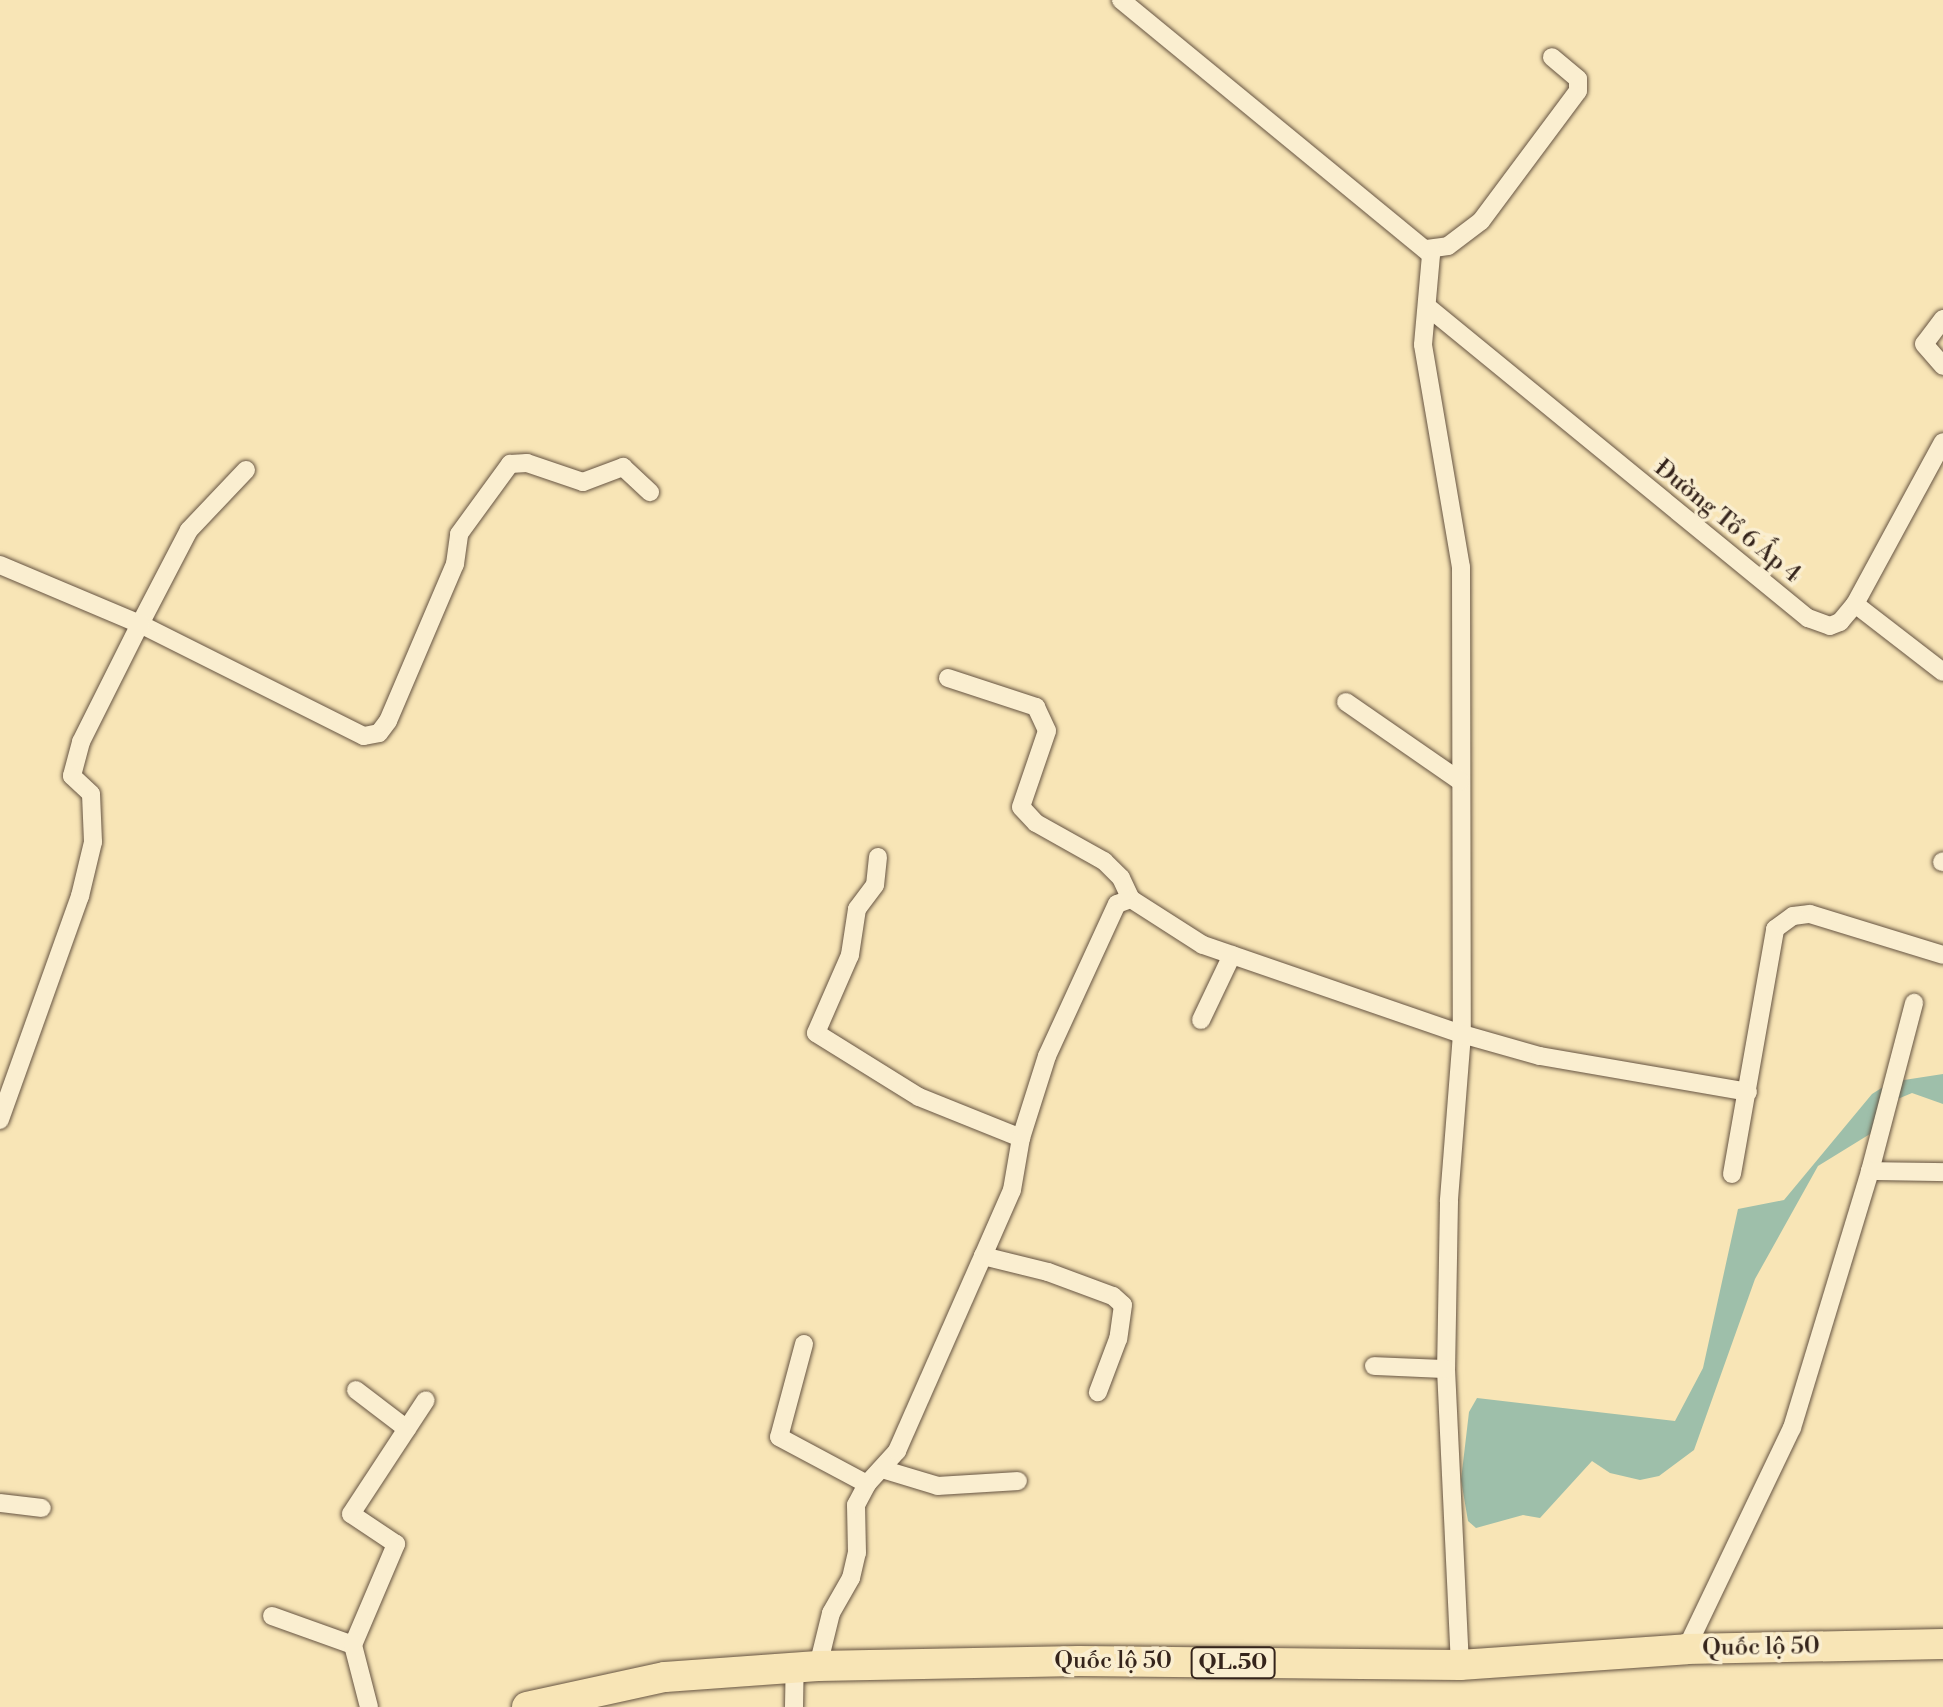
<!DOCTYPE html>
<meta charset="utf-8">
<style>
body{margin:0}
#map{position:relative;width:1943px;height:1707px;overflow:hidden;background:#f8e5b6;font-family:"Libre Bodoni",serif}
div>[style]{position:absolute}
.water>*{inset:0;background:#9ebfaa}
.roads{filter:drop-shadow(0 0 2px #665442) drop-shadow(0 0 2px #665442)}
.minor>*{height:18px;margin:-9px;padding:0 9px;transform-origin:9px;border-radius:9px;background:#faeed0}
.trunk>*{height:30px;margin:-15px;padding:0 15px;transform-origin:15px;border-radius:15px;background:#f8e5b6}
span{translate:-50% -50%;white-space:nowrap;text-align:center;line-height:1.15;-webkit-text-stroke:7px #faeed0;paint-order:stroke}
.shield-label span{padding:2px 6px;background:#faeed0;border:2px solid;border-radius:6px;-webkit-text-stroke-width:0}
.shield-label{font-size:22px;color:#35241b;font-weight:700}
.street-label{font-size:24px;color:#35241b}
</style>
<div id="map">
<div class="water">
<div style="clip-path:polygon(1943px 1074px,1943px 1104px,1912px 1093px,1881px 1106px,1870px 1134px,1818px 1166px,1755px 1279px,1694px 1450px,1659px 1476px,1640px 1480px,1610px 1473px,1592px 1461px,1540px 1518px,1523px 1515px,1476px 1528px,1468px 1521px,1461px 1480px,1469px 1412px,1477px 1398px,1675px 1421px,1703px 1368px,1738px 1209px,1784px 1200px,1872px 1094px,1891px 1082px)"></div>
</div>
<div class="roads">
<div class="minor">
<div style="left:1121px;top:0;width:401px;rotate:39.4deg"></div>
<div style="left:1431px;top:255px;width:90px;rotate:95.1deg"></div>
<div style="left:1423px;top:345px;width:225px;rotate:80.3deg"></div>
<div style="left:1461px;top:567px;width:467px;rotate:89.9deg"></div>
<div style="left:1462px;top:1034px;width:168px;rotate:94.5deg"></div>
<div style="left:1449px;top:1201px;width:168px;rotate:91deg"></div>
<div style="left:1446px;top:1369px;width:296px;rotate:87.3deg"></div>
<div style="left:1427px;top:249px;width:21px;rotate:-8deg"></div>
<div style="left:1448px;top:246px;width:41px;rotate:-37.1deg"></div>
<div style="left:1481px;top:221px;width:162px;rotate:-53.3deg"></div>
<div style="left:1578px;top:91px;width:12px;rotate:-90deg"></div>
<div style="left:1578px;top:79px;width:34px;rotate:-140deg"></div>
<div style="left:1429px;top:308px;width:490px;rotate:39.3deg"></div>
<div style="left:1808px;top:618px;width:23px;rotate:20deg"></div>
<div style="left:1830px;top:626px;width:11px;rotate:-22deg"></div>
<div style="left:1840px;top:622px;width:23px;rotate:-50deg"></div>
<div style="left:1855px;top:604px;width:184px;rotate:-61.5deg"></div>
<div style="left:1943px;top:319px;width:31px;rotate:127deg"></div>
<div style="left:1924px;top:344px;width:29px;rotate:49deg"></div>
<div style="left:246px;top:470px;width:83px;rotate:133.5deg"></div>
<div style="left:189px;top:530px;width:106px;rotate:117.5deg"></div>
<div style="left:140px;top:624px;width:250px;rotate:26.6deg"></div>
<div style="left:364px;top:736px;width:15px;rotate:-11deg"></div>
<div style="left:379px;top:733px;width:15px;rotate:-53deg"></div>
<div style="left:388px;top:721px;width:171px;rotate:-66.9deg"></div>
<div style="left:455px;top:564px;width:30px;rotate:-82deg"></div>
<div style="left:459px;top:534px;width:87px;rotate:-53.9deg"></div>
<div style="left:510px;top:464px;width:17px;rotate:-3deg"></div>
<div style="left:527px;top:463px;width:59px;rotate:18.7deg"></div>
<div style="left:583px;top:482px;width:43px;rotate:-20.6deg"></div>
<div style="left:623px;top:467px;width:37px;rotate:43deg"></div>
<div style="left:0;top:565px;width:152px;rotate:22.9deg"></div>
<div style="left:140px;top:624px;width:132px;rotate:116.6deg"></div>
<div style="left:81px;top:742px;width:35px;rotate:105deg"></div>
<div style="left:72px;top:776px;width:26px;rotate:43deg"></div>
<div style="left:91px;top:794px;width:48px;rotate:87.6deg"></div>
<div style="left:93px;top:842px;width:56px;rotate:103.5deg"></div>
<div style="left:80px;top:896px;width:238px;rotate:109.7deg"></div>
<div style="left:1855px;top:604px;width:111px;rotate:37.7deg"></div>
<div style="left:948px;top:678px;width:93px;rotate:18.2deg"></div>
<div style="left:1036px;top:707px;width:26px;rotate:65deg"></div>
<div style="left:1047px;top:731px;width:80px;rotate:108.9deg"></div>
<div style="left:1021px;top:807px;width:22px;rotate:47deg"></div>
<div style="left:1036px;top:823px;width:78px;rotate:29.2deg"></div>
<div style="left:1104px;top:861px;width:24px;rotate:45deg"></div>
<div style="left:1121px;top:878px;width:23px;rotate:65deg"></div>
<div style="left:1346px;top:702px;width:139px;rotate:34.7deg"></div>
<div style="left:878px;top:857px;width:28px;rotate:96deg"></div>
<div style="left:875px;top:885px;width:30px;rotate:127deg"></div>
<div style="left:857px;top:909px;width:47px;rotate:98.7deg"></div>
<div style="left:850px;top:955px;width:85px;rotate:113.6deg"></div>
<div style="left:816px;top:1033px;width:121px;rotate:31.9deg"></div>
<div style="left:919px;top:1097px;width:110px;rotate:21.9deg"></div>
<div style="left:1942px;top:862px;width:1px;rotate:-45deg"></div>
<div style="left:1201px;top:1020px;width:72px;rotate:-64.5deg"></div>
<div style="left:1870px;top:1171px;width:174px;rotate:-75.3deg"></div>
<div style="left:1732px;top:1174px;width:249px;rotate:-80deg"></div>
<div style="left:1775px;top:929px;width:22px;rotate:-36deg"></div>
<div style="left:1793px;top:916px;width:17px;rotate:-7deg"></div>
<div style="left:1810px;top:914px;width:139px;rotate:17.1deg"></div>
<div style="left:983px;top:1256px;width:67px;rotate:13.8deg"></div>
<div style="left:1048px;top:1272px;width:69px;rotate:20.3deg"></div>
<div style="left:1113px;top:1296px;width:13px;rotate:42deg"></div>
<div style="left:1123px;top:1305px;width:34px;rotate:98deg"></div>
<div style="left:1118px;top:1339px;width:57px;rotate:110.7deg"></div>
<div style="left:804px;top:1344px;width:96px;rotate:105deg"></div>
<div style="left:779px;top:1437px;width:100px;rotate:28.1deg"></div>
<div style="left:1374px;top:1366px;width:72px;rotate:2.4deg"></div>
<div style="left:356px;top:1390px;width:64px;rotate:37.4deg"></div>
<div style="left:885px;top:1470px;width:55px;rotate:16.8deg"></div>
<div style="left:938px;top:1486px;width:80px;rotate:-3.6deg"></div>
<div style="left:0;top:1503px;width:42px;rotate:6.8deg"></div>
<div style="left:272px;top:1616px;width:86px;rotate:19.7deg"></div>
<div style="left:1686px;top:1649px;width:245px;rotate:-64.4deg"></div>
<div style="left:1792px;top:1428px;width:269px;rotate:-73.1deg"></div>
<div style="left:1870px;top:1171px;width:73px;rotate:0.8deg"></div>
<div style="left:818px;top:1666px;width:55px;rotate:-76.2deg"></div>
<div style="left:831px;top:1613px;width:40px;rotate:-60.3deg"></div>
<div style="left:851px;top:1578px;width:26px;rotate:-77deg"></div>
<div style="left:857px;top:1553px;width:48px;rotate:-91.2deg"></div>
<div style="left:856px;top:1505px;width:24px;rotate:-62deg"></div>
<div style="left:867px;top:1484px;width:45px;rotate:-47.7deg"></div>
<div style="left:897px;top:1451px;width:213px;rotate:-66.2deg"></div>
<div style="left:983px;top:1256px;width:72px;rotate:-66.3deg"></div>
<div style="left:1012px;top:1190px;width:53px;rotate:-80.2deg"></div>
<div style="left:1021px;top:1138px;width:86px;rotate:-72.4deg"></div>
<div style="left:1047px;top:1056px;width:167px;rotate:-65.3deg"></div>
<div style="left:1117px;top:904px;width:15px;rotate:-20deg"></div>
<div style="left:1131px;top:899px;width:85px;rotate:32.6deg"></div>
<div style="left:1203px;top:945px;width:274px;rotate:19deg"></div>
<div style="left:1462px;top:1034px;width:81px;rotate:15.8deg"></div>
<div style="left:1540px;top:1056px;width:211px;rotate:9.8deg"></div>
<div style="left:369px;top:1707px;width:64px;rotate:-104.5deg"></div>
<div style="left:353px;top:1645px;width:110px;rotate:-66.9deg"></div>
<div style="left:396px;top:1544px;width:54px;rotate:-146.3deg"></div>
<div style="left:351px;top:1514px;width:136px;rotate:-56.7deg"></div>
<div style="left:794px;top:1707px;width:39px;rotate:-89deg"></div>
</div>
<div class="trunk">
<div style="left:527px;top:1707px;width:141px;rotate:-12.3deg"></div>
<div style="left:665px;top:1677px;width:153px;rotate:-4.1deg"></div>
<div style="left:818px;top:1666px;width:261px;rotate:-1.1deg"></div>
<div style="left:1079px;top:1661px;width:381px;rotate:0.6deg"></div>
<div style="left:1460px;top:1665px;width:227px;rotate:-4deg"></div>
<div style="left:1686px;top:1649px;width:257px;rotate:-1.1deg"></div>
</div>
</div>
<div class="shield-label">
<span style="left:1233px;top:1663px">QL.50</span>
</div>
<div class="street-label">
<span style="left:1727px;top:522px;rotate:39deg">Đường Tổ 6 Ấp 4</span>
<span style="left:1761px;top:1648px;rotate:-1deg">Quốc lộ 50</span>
<span style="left:1113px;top:1662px">Quốc lộ 50</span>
</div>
</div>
